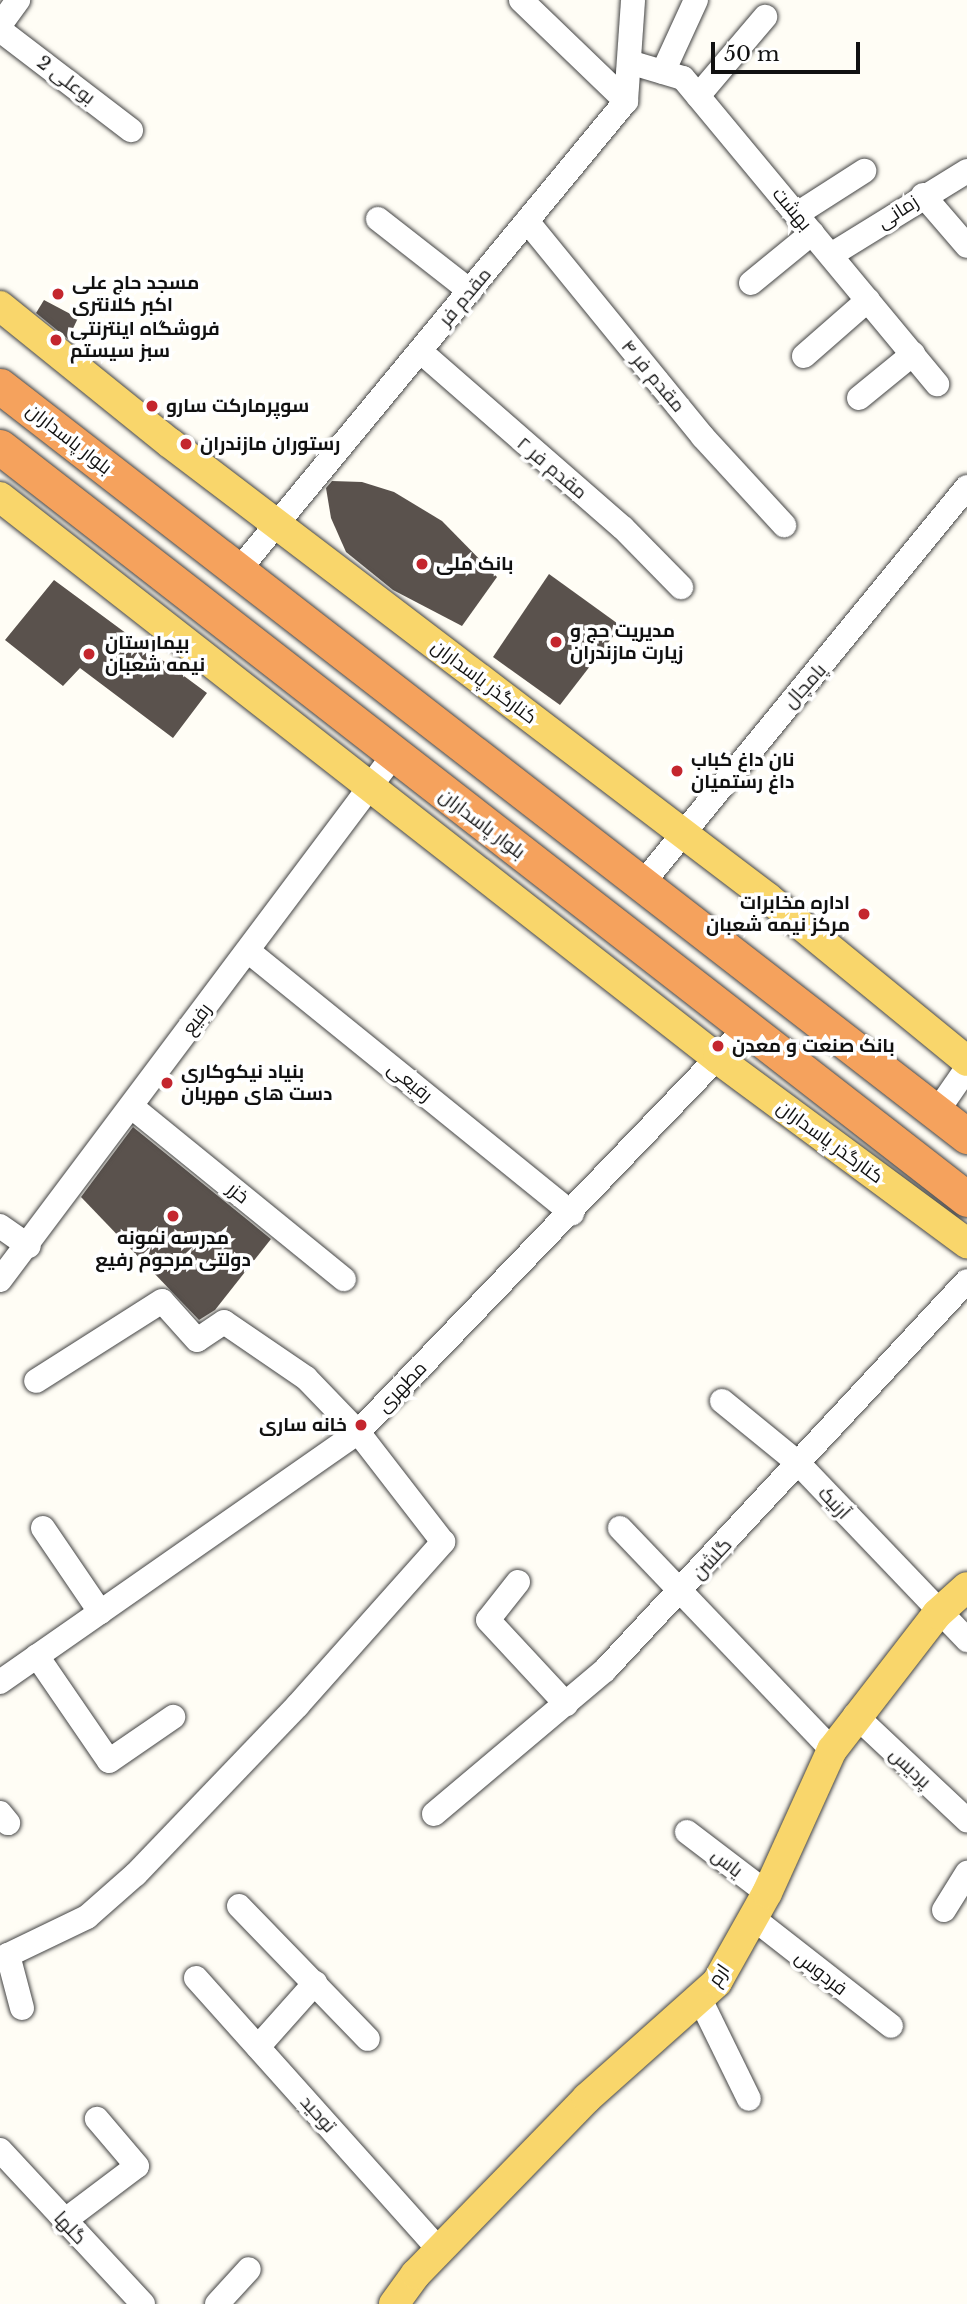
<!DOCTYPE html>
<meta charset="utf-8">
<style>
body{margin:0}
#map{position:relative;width:967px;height:2304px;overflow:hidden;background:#fffdf5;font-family:"Libre Baskerville",Cairo,serif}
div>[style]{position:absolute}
.building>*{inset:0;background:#5a524d}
.roads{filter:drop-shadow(0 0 2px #444) drop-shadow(0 0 2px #444)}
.minor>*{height:24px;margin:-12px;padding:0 12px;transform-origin:12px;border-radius:12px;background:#fff}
.major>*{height:30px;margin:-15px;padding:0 15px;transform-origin:15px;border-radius:15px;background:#f9d66b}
.highway>*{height:35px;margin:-17.5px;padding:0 17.5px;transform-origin:17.5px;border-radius:17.5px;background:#f5a25d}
.dots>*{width:19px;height:19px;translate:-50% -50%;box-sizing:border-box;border:4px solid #fff;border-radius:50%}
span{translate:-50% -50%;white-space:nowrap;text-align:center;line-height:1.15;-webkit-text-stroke:7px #fff;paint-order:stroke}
.street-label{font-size:19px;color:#111}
.poi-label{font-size:19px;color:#111;font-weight:700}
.left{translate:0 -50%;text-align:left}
.right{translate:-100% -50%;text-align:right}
.scale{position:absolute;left:711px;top:42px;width:149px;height:32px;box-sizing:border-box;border:4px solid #111;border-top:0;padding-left:9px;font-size:21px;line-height:24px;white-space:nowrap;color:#111;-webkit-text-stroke:5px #fff;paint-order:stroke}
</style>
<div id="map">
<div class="building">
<div style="clip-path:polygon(44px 300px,78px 318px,68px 339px,36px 313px)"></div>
<div style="clip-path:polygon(332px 481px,362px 482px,394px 492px,442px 521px,497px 577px,462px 626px,393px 590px,346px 552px,331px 518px,326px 488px)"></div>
<div style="clip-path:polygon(549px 574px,621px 626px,560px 705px,493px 657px)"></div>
<div style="clip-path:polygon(54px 580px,207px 693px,173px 738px,80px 668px,63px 686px,5px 640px)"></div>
<div style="clip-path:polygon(133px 1127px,271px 1239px,215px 1310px,199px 1320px,81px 1197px)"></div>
</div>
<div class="roads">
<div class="minor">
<div style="left:521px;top:0;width:146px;rotate:43.9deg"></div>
<div style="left:0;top:25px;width:31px;rotate:-54deg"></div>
<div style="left:0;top:30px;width:165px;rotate:37.4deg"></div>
<div style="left:629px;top:62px;width:56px;rotate:16.5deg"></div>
<div style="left:683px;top:78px;width:398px;rotate:50.3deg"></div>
<div style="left:663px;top:72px;width:79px;rotate:-65.4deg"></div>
<div style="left:698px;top:96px;width:104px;rotate:-49.7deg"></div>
<div style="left:923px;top:195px;width:67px;rotate:49.2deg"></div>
<div style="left:797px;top:214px;width:80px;rotate:-32.7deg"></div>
<div style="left:378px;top:219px;width:117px;rotate:38deg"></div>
<div style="left:527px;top:221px;width:279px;rotate:50.8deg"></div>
<div style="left:703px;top:437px;width:120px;rotate:47.4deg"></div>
<div style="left:831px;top:255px;width:160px;rotate:-31.7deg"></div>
<div style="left:751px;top:283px;width:79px;rotate:-39.3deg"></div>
<div style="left:420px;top:351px;width:269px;rotate:41.1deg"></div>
<div style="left:623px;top:528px;width:83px;rotate:45.5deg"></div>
<div style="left:804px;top:356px;width:85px;rotate:-41.2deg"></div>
<div style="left:859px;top:398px;width:70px;rotate:-39.2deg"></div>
<div style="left:238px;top:571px;width:609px;rotate:-50.46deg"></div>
<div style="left:626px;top:101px;width:101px;rotate:-86deg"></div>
<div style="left:642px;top:884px;width:513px;rotate:-50.69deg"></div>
<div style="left:248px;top:951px;width:417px;rotate:39deg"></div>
<div style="left:132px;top:1107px;width:273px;rotate:39.1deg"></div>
<div style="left:936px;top:1113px;width:55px;rotate:-55.4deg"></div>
<div style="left:0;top:1226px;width:35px;rotate:35deg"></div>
<div style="left:0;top:1280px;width:655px;rotate:-53.13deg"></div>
<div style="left:722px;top:1401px;width:98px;rotate:39.2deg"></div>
<div style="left:798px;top:1463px;width:245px;rotate:46.3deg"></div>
<div style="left:43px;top:1528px;width:102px;rotate:55.8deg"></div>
<div style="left:620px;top:1528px;width:307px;rotate:46.3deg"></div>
<div style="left:518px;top:1582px;width:48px;rotate:128.3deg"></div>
<div style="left:488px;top:1620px;width:115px;rotate:47.1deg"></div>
<div style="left:37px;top:1656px;width:127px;rotate:55.6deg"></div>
<div style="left:109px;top:1761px;width:78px;rotate:-34.5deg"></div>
<div style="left:0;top:1682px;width:437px;rotate:-34.9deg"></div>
<div style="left:358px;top:1432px;width:562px;rotate:-46.15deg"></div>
<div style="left:855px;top:1715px;width:154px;rotate:43.2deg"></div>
<div style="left:0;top:1813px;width:13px;rotate:51deg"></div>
<div style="left:434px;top:1814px;width:224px;rotate:-40.1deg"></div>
<div style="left:605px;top:1670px;width:531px;rotate:-47.06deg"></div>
<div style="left:687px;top:1832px;width:101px;rotate:37.3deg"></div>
<div style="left:239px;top:1906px;width:185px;rotate:45.9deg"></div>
<div style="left:944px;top:1910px;width:44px;rotate:-58.1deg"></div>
<div style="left:753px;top:1918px;width:175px;rotate:38deg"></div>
<div style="left:196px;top:1978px;width:365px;rotate:48.2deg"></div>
<div style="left:700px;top:1999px;width:111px;rotate:63.9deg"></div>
<div style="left:22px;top:2008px;width:55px;rotate:-104.8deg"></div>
<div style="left:8px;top:1955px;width:88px;rotate:-25.7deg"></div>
<div style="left:87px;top:1917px;width:65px;rotate:-41.3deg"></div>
<div style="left:136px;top:1874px;width:233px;rotate:-46.2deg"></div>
<div style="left:297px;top:1706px;width:220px;rotate:-48.3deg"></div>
<div style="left:443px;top:1542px;width:139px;rotate:-127.7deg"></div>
<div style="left:358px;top:1432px;width:75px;rotate:-133.9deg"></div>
<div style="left:306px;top:1378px;width:99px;rotate:-145.7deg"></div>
<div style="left:224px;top:1322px;width:32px;rotate:146deg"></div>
<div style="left:197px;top:1340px;width:52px;rotate:-131.9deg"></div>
<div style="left:162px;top:1301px;width:149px;rotate:147.6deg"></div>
<div style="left:258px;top:2047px;width:86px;rotate:-48.3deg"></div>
<div style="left:0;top:2150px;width:210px;rotate:47.1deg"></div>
<div style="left:64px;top:2221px;width:91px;rotate:-37deg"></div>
<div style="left:137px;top:2166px;width:62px;rotate:-130.4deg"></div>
<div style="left:217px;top:2304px;width:47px;rotate:-47.6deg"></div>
</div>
<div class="major">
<div style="left:0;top:306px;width:218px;rotate:38.9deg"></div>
<div style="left:170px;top:443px;width:751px;rotate:37.27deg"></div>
<div style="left:768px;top:898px;width:257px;rotate:39.3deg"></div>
<div style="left:0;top:497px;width:912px;rotate:38.05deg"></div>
<div style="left:718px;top:1059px;width:310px;rotate:36.5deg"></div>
<div style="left:394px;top:2304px;width:37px;rotate:-54deg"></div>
<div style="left:416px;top:2274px;width:245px;rotate:-45.8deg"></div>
<div style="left:587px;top:2098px;width:174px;rotate:-41.7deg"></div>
<div style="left:717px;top:1982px;width:102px;rotate:-60.7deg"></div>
<div style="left:767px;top:1893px;width:157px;rotate:-65.6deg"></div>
<div style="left:832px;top:1750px;width:172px;rotate:-52.3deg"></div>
<div style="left:937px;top:1614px;width:40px;rotate:-42deg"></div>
</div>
<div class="highway">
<div style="left:0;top:386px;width:1224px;rotate:37.8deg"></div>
<div style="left:0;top:447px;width:1225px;rotate:37.87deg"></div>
</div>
</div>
<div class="dots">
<div style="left:58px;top:294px;background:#c4262e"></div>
<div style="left:56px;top:340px;background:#c4262e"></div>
<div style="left:152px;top:406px;background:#c4262e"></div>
<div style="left:186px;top:444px;background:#c4262e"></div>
<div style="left:422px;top:564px;background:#c4262e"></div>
<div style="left:556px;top:642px;background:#c4262e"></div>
<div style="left:89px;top:654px;background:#c4262e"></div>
<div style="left:677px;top:771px;background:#c4262e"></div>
<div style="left:864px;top:914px;background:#c4262e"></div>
<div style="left:718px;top:1046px;background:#c4262e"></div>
<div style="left:167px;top:1083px;background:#c4262e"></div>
<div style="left:173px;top:1216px;background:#c4262e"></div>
<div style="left:361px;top:1425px;background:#c4262e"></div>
</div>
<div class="street-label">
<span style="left:66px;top:80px;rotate:37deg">بوعلی 2</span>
<span style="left:792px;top:209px;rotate:50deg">بهشت</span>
<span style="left:898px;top:212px;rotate:-33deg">زمانی</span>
<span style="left:465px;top:297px;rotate:-50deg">مقدم فر</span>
<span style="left:653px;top:376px;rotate:50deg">مقدم فر ۴</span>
<span style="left:69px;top:439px;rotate:38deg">بلوار پاسداران</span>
<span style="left:552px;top:468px;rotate:40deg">مقدم فر ۲</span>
<span style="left:484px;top:682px;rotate:37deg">کنارگذر پاسداران</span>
<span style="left:805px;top:686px;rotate:-48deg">پامچال</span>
<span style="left:482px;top:824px;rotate:37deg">بلوار پاسداران</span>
<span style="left:197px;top:1019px;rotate:-53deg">رفیع</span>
<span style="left:410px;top:1082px;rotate:39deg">رفیعی</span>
<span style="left:830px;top:1142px;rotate:36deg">کنارگذر پاسداران</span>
<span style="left:238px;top:1193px;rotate:39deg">خزر</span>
<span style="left:402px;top:1387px;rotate:-46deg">مطهری</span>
<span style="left:834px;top:1503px;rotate:47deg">آرنیک</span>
<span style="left:712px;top:1559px;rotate:-47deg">گلشن</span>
<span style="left:910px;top:1768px;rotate:43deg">پردیس</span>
<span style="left:727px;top:1863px;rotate:38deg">یاس</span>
<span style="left:821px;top:1973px;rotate:38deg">فردوس</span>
<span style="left:719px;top:1975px;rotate:-55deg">ارم</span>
<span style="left:318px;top:2114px;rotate:48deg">توحید</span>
<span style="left:70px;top:2228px;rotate:47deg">گلها</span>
</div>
<div class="poi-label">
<span class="left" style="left:72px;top:294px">مسجد حاج علی<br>اکبر کلانتری</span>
<span class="left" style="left:70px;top:340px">فروشگاه اینترنتی<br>سبز سیستم</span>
<span class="left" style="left:166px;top:406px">سوپرمارکت سارو</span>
<span class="left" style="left:200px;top:444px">رستوران مازندران</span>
<span class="left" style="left:436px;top:564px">بانک ملی</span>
<span class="left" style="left:570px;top:642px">مدیریت حج و<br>زیارت مازندران</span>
<span class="left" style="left:105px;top:654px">بیمارستان<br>نیمه شعبان</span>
<span class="left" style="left:691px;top:771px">نان داغ کباب<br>داغ رستمیان</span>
<span class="right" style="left:850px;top:914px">اداره مخابرات<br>مرکز نیمه شعبان</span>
<span class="left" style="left:732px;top:1046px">بانک صنعت و معدن</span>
<span class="left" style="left:181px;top:1083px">بنیاد نیکوکاری<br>دست های مهربان</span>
<span style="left:173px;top:1249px">مدرسه نمونه<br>دولتی مرحوم رفیع</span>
<span class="right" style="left:347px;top:1425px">خانه ساری</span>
</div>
<div class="scale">50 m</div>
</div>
